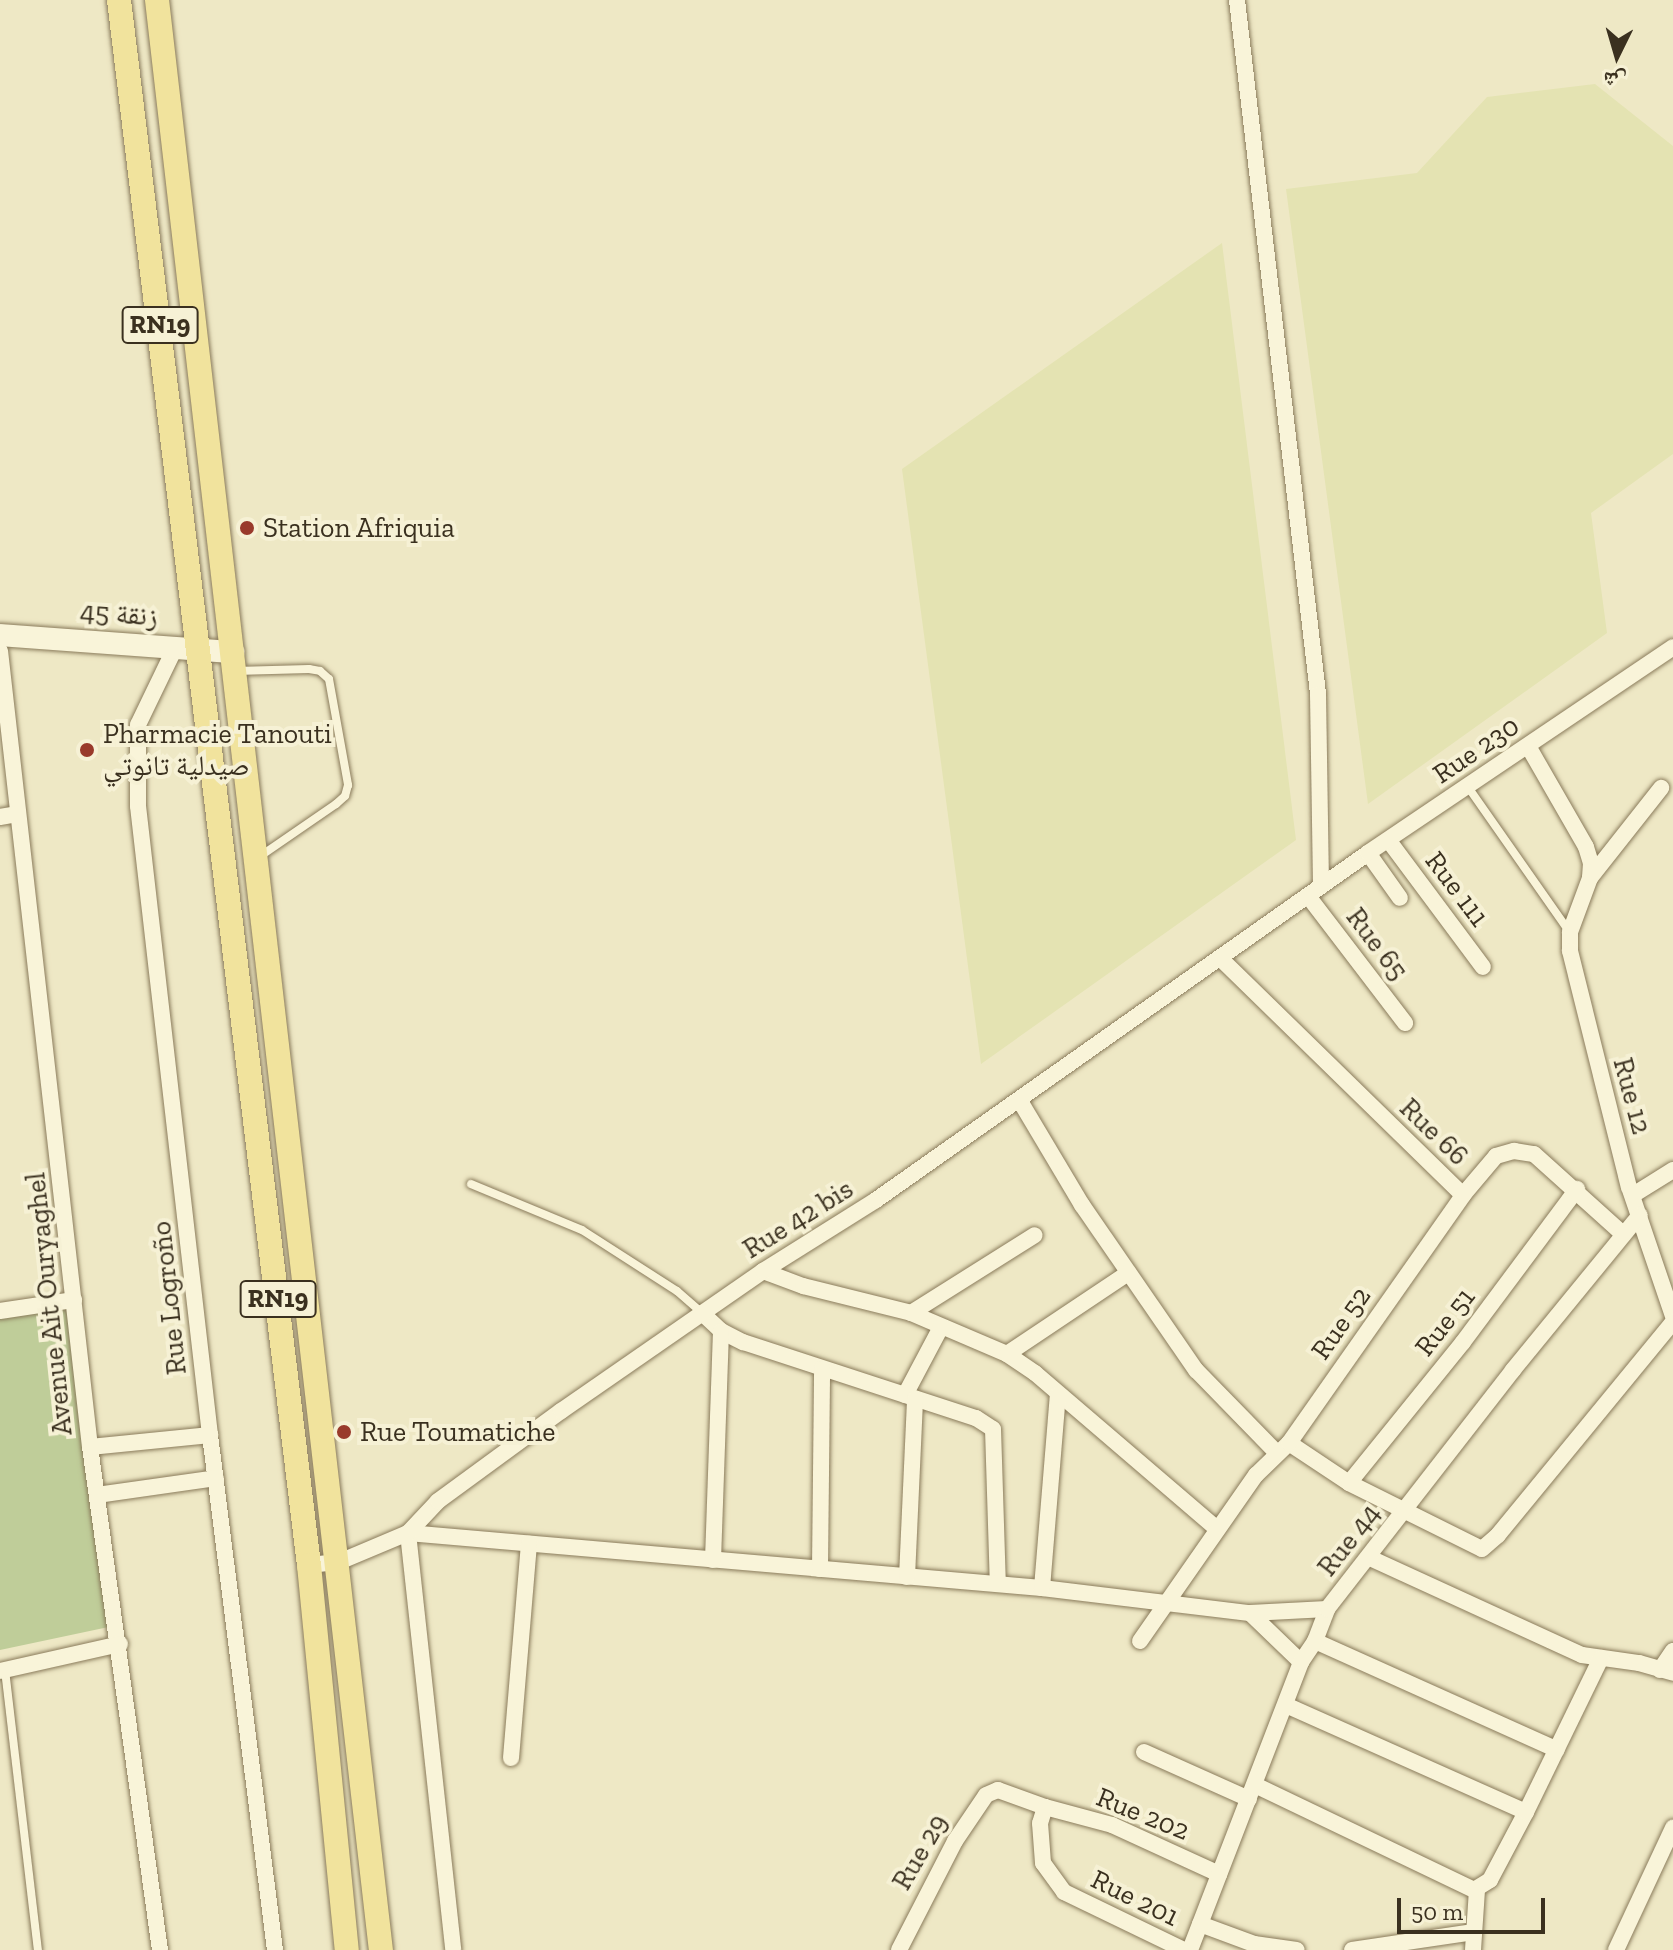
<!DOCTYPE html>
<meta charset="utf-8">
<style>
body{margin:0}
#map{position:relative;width:1673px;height:1950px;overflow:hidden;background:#eee8c5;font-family:"Zilla Slab","Noto Naskh Arabic",serif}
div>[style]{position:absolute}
.farmland>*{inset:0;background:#e4e3b2}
.green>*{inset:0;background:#bfcd99}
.roads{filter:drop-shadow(0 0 2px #8a7b5b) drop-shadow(0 0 2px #8a7b5b)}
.lane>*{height:8px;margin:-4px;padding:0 4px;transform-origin:4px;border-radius:4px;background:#f9f4d9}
.street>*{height:16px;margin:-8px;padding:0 8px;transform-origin:8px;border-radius:8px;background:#f9f4d9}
.secondary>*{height:22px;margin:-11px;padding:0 11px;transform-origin:11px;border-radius:11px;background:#f9f4d9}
.primary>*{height:24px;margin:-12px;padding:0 12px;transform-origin:12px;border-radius:12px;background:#f1e39d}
.dots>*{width:22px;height:22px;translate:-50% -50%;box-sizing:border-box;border:4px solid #f6f1d5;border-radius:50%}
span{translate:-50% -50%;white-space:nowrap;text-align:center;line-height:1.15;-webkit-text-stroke:8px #f6f1d5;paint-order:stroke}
.shield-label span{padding:2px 6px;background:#f6f1d5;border:2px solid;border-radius:6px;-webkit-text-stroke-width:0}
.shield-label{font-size:26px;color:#3a301f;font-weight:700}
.poi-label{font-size:28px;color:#3a301f}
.left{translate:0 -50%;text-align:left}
.street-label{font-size:28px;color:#3a301f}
.north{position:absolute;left:1577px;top:16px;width:80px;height:80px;-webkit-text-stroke:6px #f6f1d5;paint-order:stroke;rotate:185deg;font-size:22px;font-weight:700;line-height:32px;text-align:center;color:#3a301f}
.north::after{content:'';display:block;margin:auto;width:28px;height:36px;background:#3a301f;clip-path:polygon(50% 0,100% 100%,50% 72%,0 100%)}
.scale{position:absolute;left:1397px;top:1898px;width:148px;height:36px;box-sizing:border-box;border:4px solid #3a301f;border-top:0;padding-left:10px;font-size:24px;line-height:28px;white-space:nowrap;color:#3a301f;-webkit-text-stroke:6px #f6f1d5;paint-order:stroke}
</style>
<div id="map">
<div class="farmland">
<div style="clip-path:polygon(1595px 84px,1673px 146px,1673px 454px,1591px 513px,1607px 633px,1368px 804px,1286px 189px,1417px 173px,1487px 97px)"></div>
<div style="clip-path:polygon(1222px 243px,1296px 840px,981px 1064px,902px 469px)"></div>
</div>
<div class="green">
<div style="clip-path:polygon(78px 1303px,118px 1625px,0 1650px,0 1317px)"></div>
</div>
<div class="roads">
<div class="lane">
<div style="left:235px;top:671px;width:74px;rotate:-1.5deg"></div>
<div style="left:309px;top:669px;width:11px;rotate:10deg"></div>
<div style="left:320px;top:671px;width:12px;rotate:42deg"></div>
<div style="left:329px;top:679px;width:108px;rotate:79.8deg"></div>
<div style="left:348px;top:785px;width:11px;rotate:105deg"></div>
<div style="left:345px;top:796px;width:12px;rotate:138deg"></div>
<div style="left:336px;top:804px;width:93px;rotate:145.5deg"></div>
<div style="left:1468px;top:787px;width:174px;rotate:55deg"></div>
<div style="left:471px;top:1184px;width:120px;rotate:22.5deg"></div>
<div style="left:582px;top:1230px;width:113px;rotate:32.7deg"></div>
<div style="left:677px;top:1291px;width:33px;rotate:41deg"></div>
<div style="left:5px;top:1670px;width:282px;rotate:83.3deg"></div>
</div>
<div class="street">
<div style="left:1237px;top:0;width:699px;rotate:83.34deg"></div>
<div style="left:1318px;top:694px;width:192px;rotate:89.1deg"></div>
<div style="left:175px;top:648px;width:85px;rotate:115.7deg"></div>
<div style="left:138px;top:725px;width:81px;rotate:90deg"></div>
<div style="left:138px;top:806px;width:633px;rotate:83.47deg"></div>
<div style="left:210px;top:1435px;width:519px;rotate:82.81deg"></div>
<div style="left:0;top:651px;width:801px;rotate:83.55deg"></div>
<div style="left:90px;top:1447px;width:508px;rotate:82.08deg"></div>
<div style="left:1528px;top:746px;width:116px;rotate:60.1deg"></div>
<div style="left:1586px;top:847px;width:17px;rotate:73deg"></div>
<div style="left:1591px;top:863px;width:15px;rotate:94deg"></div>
<div style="left:1590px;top:878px;width:58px;rotate:110.3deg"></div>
<div style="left:1570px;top:932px;width:19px;rotate:90deg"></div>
<div style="left:1570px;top:951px;width:243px;rotate:76deg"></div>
<div style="left:1629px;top:1187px;width:136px;rotate:71.2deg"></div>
<div style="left:0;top:817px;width:17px;rotate:-10deg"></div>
<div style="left:1389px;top:841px;width:157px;rotate:53.3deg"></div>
<div style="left:1368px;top:853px;width:55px;rotate:54.6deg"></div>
<div style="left:1590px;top:878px;width:115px;rotate:-51.7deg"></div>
<div style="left:1308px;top:896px;width:160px;rotate:52.6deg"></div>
<div style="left:1220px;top:958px;width:339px;rotate:44.3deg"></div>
<div style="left:1020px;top:1101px;width:121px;rotate:59.2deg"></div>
<div style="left:1082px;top:1205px;width:201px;rotate:55.4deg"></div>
<div style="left:1196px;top:1370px;width:115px;rotate:45.7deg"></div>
<div style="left:1633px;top:1195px;width:47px;rotate:-32deg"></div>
<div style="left:763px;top:1271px;width:43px;rotate:20.6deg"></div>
<div style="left:803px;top:1286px;width:111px;rotate:14deg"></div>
<div style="left:911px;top:1313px;width:104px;rotate:23.1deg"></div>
<div style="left:1007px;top:1354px;width:34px;rotate:34deg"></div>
<div style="left:1035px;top:1373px;width:240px;rotate:40.6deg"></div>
<div style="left:0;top:1311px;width:75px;rotate:-8.5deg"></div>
<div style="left:702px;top:1313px;width:26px;rotate:43deg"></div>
<div style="left:721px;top:1331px;width:25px;rotate:27deg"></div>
<div style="left:743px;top:1342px;width:245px;rotate:18.1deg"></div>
<div style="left:976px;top:1418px;width:20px;rotate:33deg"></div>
<div style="left:993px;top:1429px;width:155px;rotate:88.2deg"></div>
<div style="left:911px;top:1313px;width:146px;rotate:-32.2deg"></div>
<div style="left:1007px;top:1354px;width:146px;rotate:-33.8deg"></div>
<div style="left:905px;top:1395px;width:77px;rotate:-62.1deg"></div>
<div style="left:1289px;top:1443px;width:72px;rotate:33.7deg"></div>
<div style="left:1349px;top:1483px;width:148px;rotate:26.4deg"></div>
<div style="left:1482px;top:1549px;width:21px;rotate:-41deg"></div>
<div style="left:1498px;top:1535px;width:276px;rotate:-50.6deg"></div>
<div style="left:90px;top:1447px;width:121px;rotate:-5.7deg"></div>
<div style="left:1349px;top:1483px;width:181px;rotate:-51deg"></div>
<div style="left:1463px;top:1342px;width:191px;rotate:-53.3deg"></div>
<div style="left:97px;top:1495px;width:120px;rotate:-8.1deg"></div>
<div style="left:408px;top:1533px;width:636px;rotate:4.96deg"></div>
<div style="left:1042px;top:1588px;width:209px;rotate:6.9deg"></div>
<div style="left:1250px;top:1613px;width:77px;rotate:-3deg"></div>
<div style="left:408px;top:1533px;width:419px;rotate:83.8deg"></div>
<div style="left:1370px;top:1558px;width:233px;rotate:24.6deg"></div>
<div style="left:1582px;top:1655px;width:58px;rotate:8deg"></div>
<div style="left:1639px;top:1663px;width:35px;rotate:16deg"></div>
<div style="left:713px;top:1560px;width:229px;rotate:-88deg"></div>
<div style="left:309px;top:1565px;width:30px;rotate:-6deg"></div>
<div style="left:339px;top:1562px;width:75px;rotate:-22.8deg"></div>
<div style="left:408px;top:1533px;width:44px;rotate:-46.8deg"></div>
<div style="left:438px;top:1501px;width:152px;rotate:-36.2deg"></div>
<div style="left:561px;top:1411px;width:246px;rotate:-34.7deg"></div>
<div style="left:763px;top:1271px;width:133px;rotate:-32.1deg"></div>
<div style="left:876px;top:1200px;width:602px;rotate:-35.19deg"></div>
<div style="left:1368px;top:853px;width:368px;rotate:-34deg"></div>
<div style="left:820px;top:1569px;width:200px;rotate:-89.4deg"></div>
<div style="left:907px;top:1577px;width:178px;rotate:-87.4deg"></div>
<div style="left:1042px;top:1588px;width:194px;rotate:-85.3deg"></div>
<div style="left:1250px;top:1613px;width:71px;rotate:43.9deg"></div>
<div style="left:1140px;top:1641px;width:203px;rotate:-55.1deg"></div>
<div style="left:1256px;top:1475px;width:46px;rotate:-44.1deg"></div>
<div style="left:1289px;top:1443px;width:303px;rotate:-54.9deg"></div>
<div style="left:1463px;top:1195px;width:51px;rotate:-49.8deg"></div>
<div style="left:1496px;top:1156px;width:19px;rotate:-16deg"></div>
<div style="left:1514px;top:1151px;width:20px;rotate:9deg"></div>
<div style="left:1534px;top:1154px;width:120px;rotate:42deg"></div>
<div style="left:1315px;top:1641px;width:265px;rotate:24.2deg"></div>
<div style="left:1660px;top:1670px;width:23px;rotate:-56deg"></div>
<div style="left:0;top:1671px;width:123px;rotate:-12.7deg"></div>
<div style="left:1144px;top:1752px;width:115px;rotate:24.1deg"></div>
<div style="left:511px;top:1758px;width:215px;rotate:-85.2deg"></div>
<div style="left:1255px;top:1785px;width:243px;rotate:25.6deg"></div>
<div style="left:1474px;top:1890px;width:19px;rotate:-32deg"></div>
<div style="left:1490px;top:1880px;width:77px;rotate:-62.1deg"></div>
<div style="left:1526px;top:1812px;width:263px;rotate:-156deg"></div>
<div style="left:1045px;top:1807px;width:69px;rotate:15deg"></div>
<div style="left:1112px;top:1825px;width:118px;rotate:24.6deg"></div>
<div style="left:1526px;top:1812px;width:171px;rotate:-64deg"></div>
<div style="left:1200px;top:1924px;width:58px;rotate:20.3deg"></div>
<div style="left:1254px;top:1944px;width:43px;rotate:7.9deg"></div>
<div style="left:899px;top:1950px;width:123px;rotate:-62.8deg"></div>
<div style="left:955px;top:1841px;width:55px;rotate:-56deg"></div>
<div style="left:986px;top:1795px;width:13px;rotate:-23deg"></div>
<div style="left:998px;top:1790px;width:50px;rotate:19.9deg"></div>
<div style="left:1045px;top:1807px;width:17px;rotate:107deg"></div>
<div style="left:1040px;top:1823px;width:40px;rotate:85.7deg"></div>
<div style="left:1043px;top:1863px;width:36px;rotate:54deg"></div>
<div style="left:1064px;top:1892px;width:133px;rotate:25.8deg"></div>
<div style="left:1190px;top:1950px;width:309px;rotate:-68.9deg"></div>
<div style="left:1301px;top:1662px;width:25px;rotate:-56deg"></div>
<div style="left:1315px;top:1641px;width:34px;rotate:-69deg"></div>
<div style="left:1327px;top:1609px;width:303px;rotate:-52.1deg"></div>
<div style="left:1513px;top:1370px;width:200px;rotate:-50.7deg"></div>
<div style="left:1352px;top:1950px;width:123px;rotate:-8.4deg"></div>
<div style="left:1473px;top:1950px;width:60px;rotate:-86.2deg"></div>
<div style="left:1616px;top:1950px;width:135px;rotate:-65deg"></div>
</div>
<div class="secondary">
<div style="left:0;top:635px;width:234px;rotate:4.2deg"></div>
</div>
<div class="primary">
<div style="left:119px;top:0;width:1576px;rotate:83.08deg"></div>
<div style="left:309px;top:1565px;width:387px;rotate:84.4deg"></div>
<div style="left:157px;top:0;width:1963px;rotate:83.45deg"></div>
</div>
</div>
<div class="dots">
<div style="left:247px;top:528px;background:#993a2b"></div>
<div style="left:87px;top:750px;background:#993a2b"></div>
<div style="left:344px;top:1432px;background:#993a2b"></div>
</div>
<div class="shield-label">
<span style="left:160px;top:325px">RN19</span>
<span style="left:278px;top:1299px">RN19</span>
</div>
<div class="poi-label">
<span class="left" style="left:263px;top:528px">Station Afriquia</span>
<span class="left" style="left:103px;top:750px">Pharmacie Tanouti<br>صيدلية تانوتي</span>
<span class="left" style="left:360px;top:1432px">Rue Toumatiche</span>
</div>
<div class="street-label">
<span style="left:119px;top:614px;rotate:4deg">زنقة 45</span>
<span style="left:1476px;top:750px;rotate:-34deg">Rue 230</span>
<span style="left:1457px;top:889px;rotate:53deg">Rue 111</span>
<span style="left:1377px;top:944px;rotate:53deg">Rue 65</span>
<span style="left:1632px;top:1096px;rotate:75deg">Rue 12</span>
<span style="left:1434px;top:1132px;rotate:44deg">Rue 66</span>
<span style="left:798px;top:1219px;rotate:-32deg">Rue 42 bis</span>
<span style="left:169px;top:1298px;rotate:-96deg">Rue Logroño</span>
<span style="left:49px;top:1304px;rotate:-96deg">Avenue Ait Ouryaghel</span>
<span style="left:1445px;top:1322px;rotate:-52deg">Rue 51</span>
<span style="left:1341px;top:1323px;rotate:-55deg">Rue 52</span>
<span style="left:1349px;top:1540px;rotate:-52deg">Rue 44</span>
<span style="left:1143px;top:1814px;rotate:22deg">Rue 202</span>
<span style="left:920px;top:1852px;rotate:-60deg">Rue 29</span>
<span style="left:1135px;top:1898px;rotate:26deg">Rue 201</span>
</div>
<div class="north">ش</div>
<div class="scale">50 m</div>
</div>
